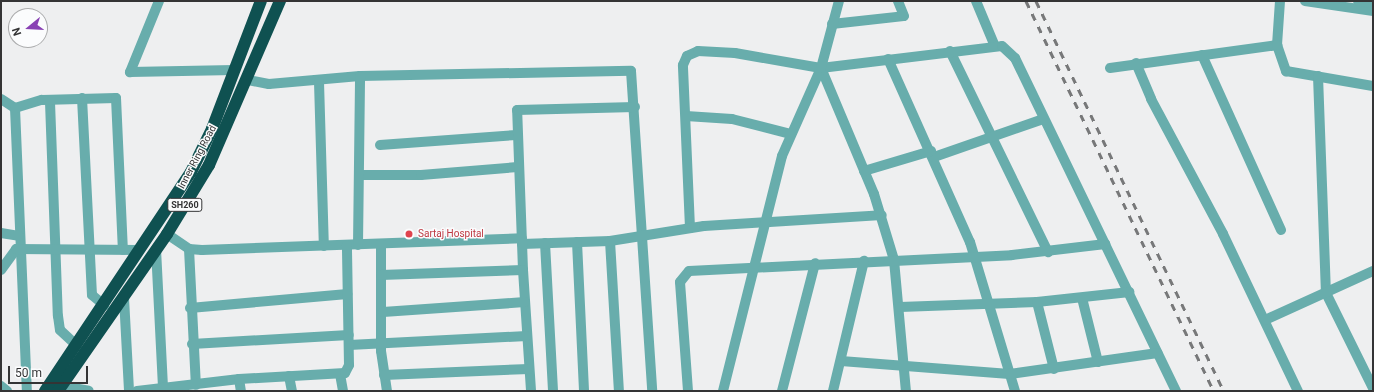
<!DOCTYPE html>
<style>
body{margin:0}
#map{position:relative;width:1374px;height:392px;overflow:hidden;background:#eeeff0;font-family:Roboto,sans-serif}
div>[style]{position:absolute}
.minor>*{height:10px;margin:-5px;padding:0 5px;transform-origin:5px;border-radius:5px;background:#68adac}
.highway>*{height:12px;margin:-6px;padding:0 6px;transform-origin:6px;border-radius:6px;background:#0f5151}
.rail>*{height:3px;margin-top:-1.5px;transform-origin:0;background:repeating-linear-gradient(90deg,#777879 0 7px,transparent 0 14px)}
.dots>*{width:11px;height:11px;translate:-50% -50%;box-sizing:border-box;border:2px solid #fbfcfd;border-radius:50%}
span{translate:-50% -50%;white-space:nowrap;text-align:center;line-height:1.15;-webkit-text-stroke:3px #fbfcfd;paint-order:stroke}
.shield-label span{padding:1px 3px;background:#fbfcfd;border:1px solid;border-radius:3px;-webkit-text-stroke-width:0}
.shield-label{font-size:9px;color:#343435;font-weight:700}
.street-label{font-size:10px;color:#343435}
.health-label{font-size:10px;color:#be3a42}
.left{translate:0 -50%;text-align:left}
.frame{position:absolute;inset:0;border:2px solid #343435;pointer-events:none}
.north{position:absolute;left:8px;top:8px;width:40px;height:40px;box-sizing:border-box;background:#fbfcfd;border:1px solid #abacad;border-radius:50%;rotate:252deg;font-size:11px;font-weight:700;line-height:16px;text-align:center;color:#343435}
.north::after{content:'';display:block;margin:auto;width:14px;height:18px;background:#8941b4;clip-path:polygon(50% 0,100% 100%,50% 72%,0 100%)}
.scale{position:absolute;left:8px;top:366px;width:80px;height:18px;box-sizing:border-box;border:2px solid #343435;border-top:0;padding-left:5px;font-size:12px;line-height:14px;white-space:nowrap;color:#343435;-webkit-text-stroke:3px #fbfcfd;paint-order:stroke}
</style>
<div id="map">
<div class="minor">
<div style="left:159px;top:1px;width:77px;rotate:112.2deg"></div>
<div style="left:130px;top:72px;width:104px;rotate:-1.1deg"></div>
<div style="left:976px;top:1px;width:47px;rotate:67.3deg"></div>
<div style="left:1305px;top:1px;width:69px;rotate:8.4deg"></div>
<div style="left:1358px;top:1px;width:15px;rotate:8deg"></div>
<div style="left:832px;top:24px;width:72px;rotate:-6.3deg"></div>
<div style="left:904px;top:16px;width:16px;rotate:-112deg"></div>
<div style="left:1277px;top:45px;width:44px;rotate:-86.1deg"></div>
<div style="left:950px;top:51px;width:224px;rotate:64deg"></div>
<div style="left:1202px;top:55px;width:192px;rotate:65.7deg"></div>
<div style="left:888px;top:59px;width:201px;rotate:65.9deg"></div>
<div style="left:970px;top:242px;width:156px;rotate:73.2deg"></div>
<div style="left:1136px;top:63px;width:39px;rotate:67deg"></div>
<div style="left:1151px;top:99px;width:153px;rotate:61.9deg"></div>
<div style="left:1223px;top:234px;width:174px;rotate:64.5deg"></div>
<div style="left:821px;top:68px;width:137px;rotate:67.2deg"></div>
<div style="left:874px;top:194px;width:69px;rotate:73.1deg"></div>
<div style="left:894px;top:260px;width:132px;rotate:84.8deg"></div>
<div style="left:1110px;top:68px;width:169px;rotate:-7.8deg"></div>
<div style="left:1277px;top:45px;width:28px;rotate:71deg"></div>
<div style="left:1286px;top:71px;width:88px;rotate:9.8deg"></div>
<div style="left:1318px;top:76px;width:217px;rotate:87.9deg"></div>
<div style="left:1326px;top:293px;width:106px;rotate:63.7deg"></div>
<div style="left:248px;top:80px;width:21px;rotate:11deg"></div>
<div style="left:269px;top:84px;width:91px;rotate:-5deg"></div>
<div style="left:360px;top:76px;width:271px;rotate:-1.1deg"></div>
<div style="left:631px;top:71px;width:321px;rotate:86.2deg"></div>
<div style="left:319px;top:82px;width:164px;rotate:88.3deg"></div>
<div style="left:82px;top:98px;width:197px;rotate:87.1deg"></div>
<div style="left:92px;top:295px;width:16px;rotate:40deg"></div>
<div style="left:1px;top:99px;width:17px;rotate:33deg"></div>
<div style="left:50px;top:102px;width:214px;rotate:87.9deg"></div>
<div style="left:58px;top:316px;width:14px;rotate:82deg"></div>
<div style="left:60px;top:330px;width:23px;rotate:43deg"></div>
<div style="left:15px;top:108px;width:283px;rotate:87.6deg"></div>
<div style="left:15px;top:108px;width:28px;rotate:-17deg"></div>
<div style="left:42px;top:100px;width:74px;rotate:-1.5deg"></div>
<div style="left:116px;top:98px;width:152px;rotate:87.4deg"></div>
<div style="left:686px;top:116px;width:46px;rotate:3.7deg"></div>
<div style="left:732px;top:119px;width:61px;rotate:14.3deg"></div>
<div style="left:380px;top:145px;width:137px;rotate:-4.2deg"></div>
<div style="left:934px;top:157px;width:115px;rotate:-19.2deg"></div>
<div style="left:864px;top:171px;width:70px;rotate:-16.6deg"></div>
<div style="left:360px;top:175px;width:61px"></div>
<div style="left:421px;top:175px;width:97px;rotate:-4.7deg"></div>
<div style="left:690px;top:228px;width:163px;rotate:-92.5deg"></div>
<div style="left:683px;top:65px;width:10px;rotate:-66deg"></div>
<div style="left:687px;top:56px;width:12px;rotate:-24deg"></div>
<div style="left:698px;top:51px;width:37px;rotate:3deg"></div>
<div style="left:735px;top:53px;width:87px;rotate:9.9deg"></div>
<div style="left:821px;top:68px;width:182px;rotate:-6.9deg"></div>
<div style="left:1002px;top:46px;width:18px;rotate:43deg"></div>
<div style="left:1015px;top:58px;width:370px;rotate:64.2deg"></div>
<div style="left:1px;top:233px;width:18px;rotate:9deg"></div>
<div style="left:167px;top:234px;width:27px;rotate:34deg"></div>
<div style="left:189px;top:249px;width:13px;rotate:4deg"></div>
<div style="left:202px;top:250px;width:320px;rotate:-2.1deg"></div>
<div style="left:610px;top:241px;width:150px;rotate:86.6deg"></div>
<div style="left:577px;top:242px;width:149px;rotate:87.3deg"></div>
<div style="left:545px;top:243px;width:148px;rotate:86.9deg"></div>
<div style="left:381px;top:244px;width:107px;rotate:90deg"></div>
<div style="left:381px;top:351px;width:40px;rotate:81.5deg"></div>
<div style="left:522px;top:244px;width:88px;rotate:-2deg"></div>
<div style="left:610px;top:241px;width:95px;rotate:-9.1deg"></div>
<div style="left:704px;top:226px;width:178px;rotate:-3.5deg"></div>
<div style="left:358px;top:245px;width:169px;rotate:-89.3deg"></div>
<div style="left:156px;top:249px;width:140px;rotate:87.1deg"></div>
<div style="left:189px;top:249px;width:136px;rotate:87.1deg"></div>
<div style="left:1px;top:270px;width:26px;rotate:-54deg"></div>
<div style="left:16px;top:249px;width:123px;rotate:0.5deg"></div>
<div style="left:523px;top:270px;width:160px;rotate:-92.1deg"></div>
<div style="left:517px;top:110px;width:118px;rotate:-1.5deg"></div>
<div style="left:381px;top:275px;width:142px;rotate:-2deg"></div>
<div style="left:523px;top:270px;width:121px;rotate:86.2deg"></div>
<div style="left:124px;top:298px;width:93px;rotate:86.9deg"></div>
<div style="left:1082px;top:298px;width:66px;rotate:76deg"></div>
<div style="left:1037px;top:302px;width:69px;rotate:75.8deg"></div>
<div style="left:900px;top:307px;width:137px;rotate:-2.1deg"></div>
<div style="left:1037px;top:302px;width:93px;rotate:-6.2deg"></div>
<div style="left:190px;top:308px;width:158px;rotate:-5.1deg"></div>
<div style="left:383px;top:312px;width:142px;rotate:-4deg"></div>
<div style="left:1265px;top:320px;width:119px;rotate:-24.4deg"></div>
<div style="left:192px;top:344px;width:157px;rotate:-3.3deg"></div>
<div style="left:349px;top:345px;width:178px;rotate:-2.9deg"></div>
<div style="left:841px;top:361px;width:169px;rotate:4.4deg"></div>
<div style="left:1010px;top:374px;width:149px;rotate:-8.1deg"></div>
<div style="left:340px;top:374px;width:17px;rotate:80deg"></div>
<div style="left:384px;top:375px;width:145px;rotate:-2.4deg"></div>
<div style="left:289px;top:376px;width:15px;rotate:79deg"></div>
<div style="left:239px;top:379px;width:12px;rotate:81deg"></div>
<div style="left:1px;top:386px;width:8px;rotate:40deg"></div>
<div style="left:62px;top:386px;width:27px;rotate:10deg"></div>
<div style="left:137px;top:391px;width:103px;rotate:-6.7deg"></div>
<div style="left:239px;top:379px;width:106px;rotate:-3.2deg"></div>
<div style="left:345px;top:373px;width:9px;rotate:-63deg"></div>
<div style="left:349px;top:365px;width:120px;rotate:-91deg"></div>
<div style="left:688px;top:391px;width:109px;rotate:-94.2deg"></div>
<div style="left:680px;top:282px;width:14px;rotate:-51deg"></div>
<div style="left:689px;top:271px;width:323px;rotate:-2.8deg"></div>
<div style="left:1012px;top:255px;width:94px;rotate:-6.7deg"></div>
<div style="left:723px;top:391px;width:242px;rotate:-75.9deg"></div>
<div style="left:782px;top:156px;width:96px;rotate:-66.1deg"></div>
<div style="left:821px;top:68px;width:69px;rotate:-75deg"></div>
<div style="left:782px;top:391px;width:132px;rotate:-75.5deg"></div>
<div style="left:833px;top:391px;width:134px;rotate:-76.6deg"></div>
</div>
<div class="highway">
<div style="left:45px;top:391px;width:263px;rotate:-56.3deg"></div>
<div style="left:191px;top:172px;width:48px;rotate:-64deg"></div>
<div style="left:212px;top:129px;width:137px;rotate:-69.1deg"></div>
<div style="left:58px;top:391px;width:191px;rotate:-55.2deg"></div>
<div style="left:167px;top:234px;width:81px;rotate:-58.7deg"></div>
<div style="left:209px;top:165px;width:179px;rotate:-66.6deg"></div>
</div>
<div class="rail">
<div style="left:1026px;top:1px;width:433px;rotate:64.3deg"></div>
<div style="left:1036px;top:1px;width:433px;rotate:64.3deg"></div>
</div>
<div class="dots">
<div style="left:409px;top:234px;background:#e0444e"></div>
</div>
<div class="shield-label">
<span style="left:185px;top:205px">SH260</span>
</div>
<div class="street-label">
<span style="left:197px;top:157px;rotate:-62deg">Inner Ring Road</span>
</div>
<div class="health-label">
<span class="left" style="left:418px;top:234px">Sartaj Hospital</span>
</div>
<div class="frame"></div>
<div class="north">N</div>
<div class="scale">50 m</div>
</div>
